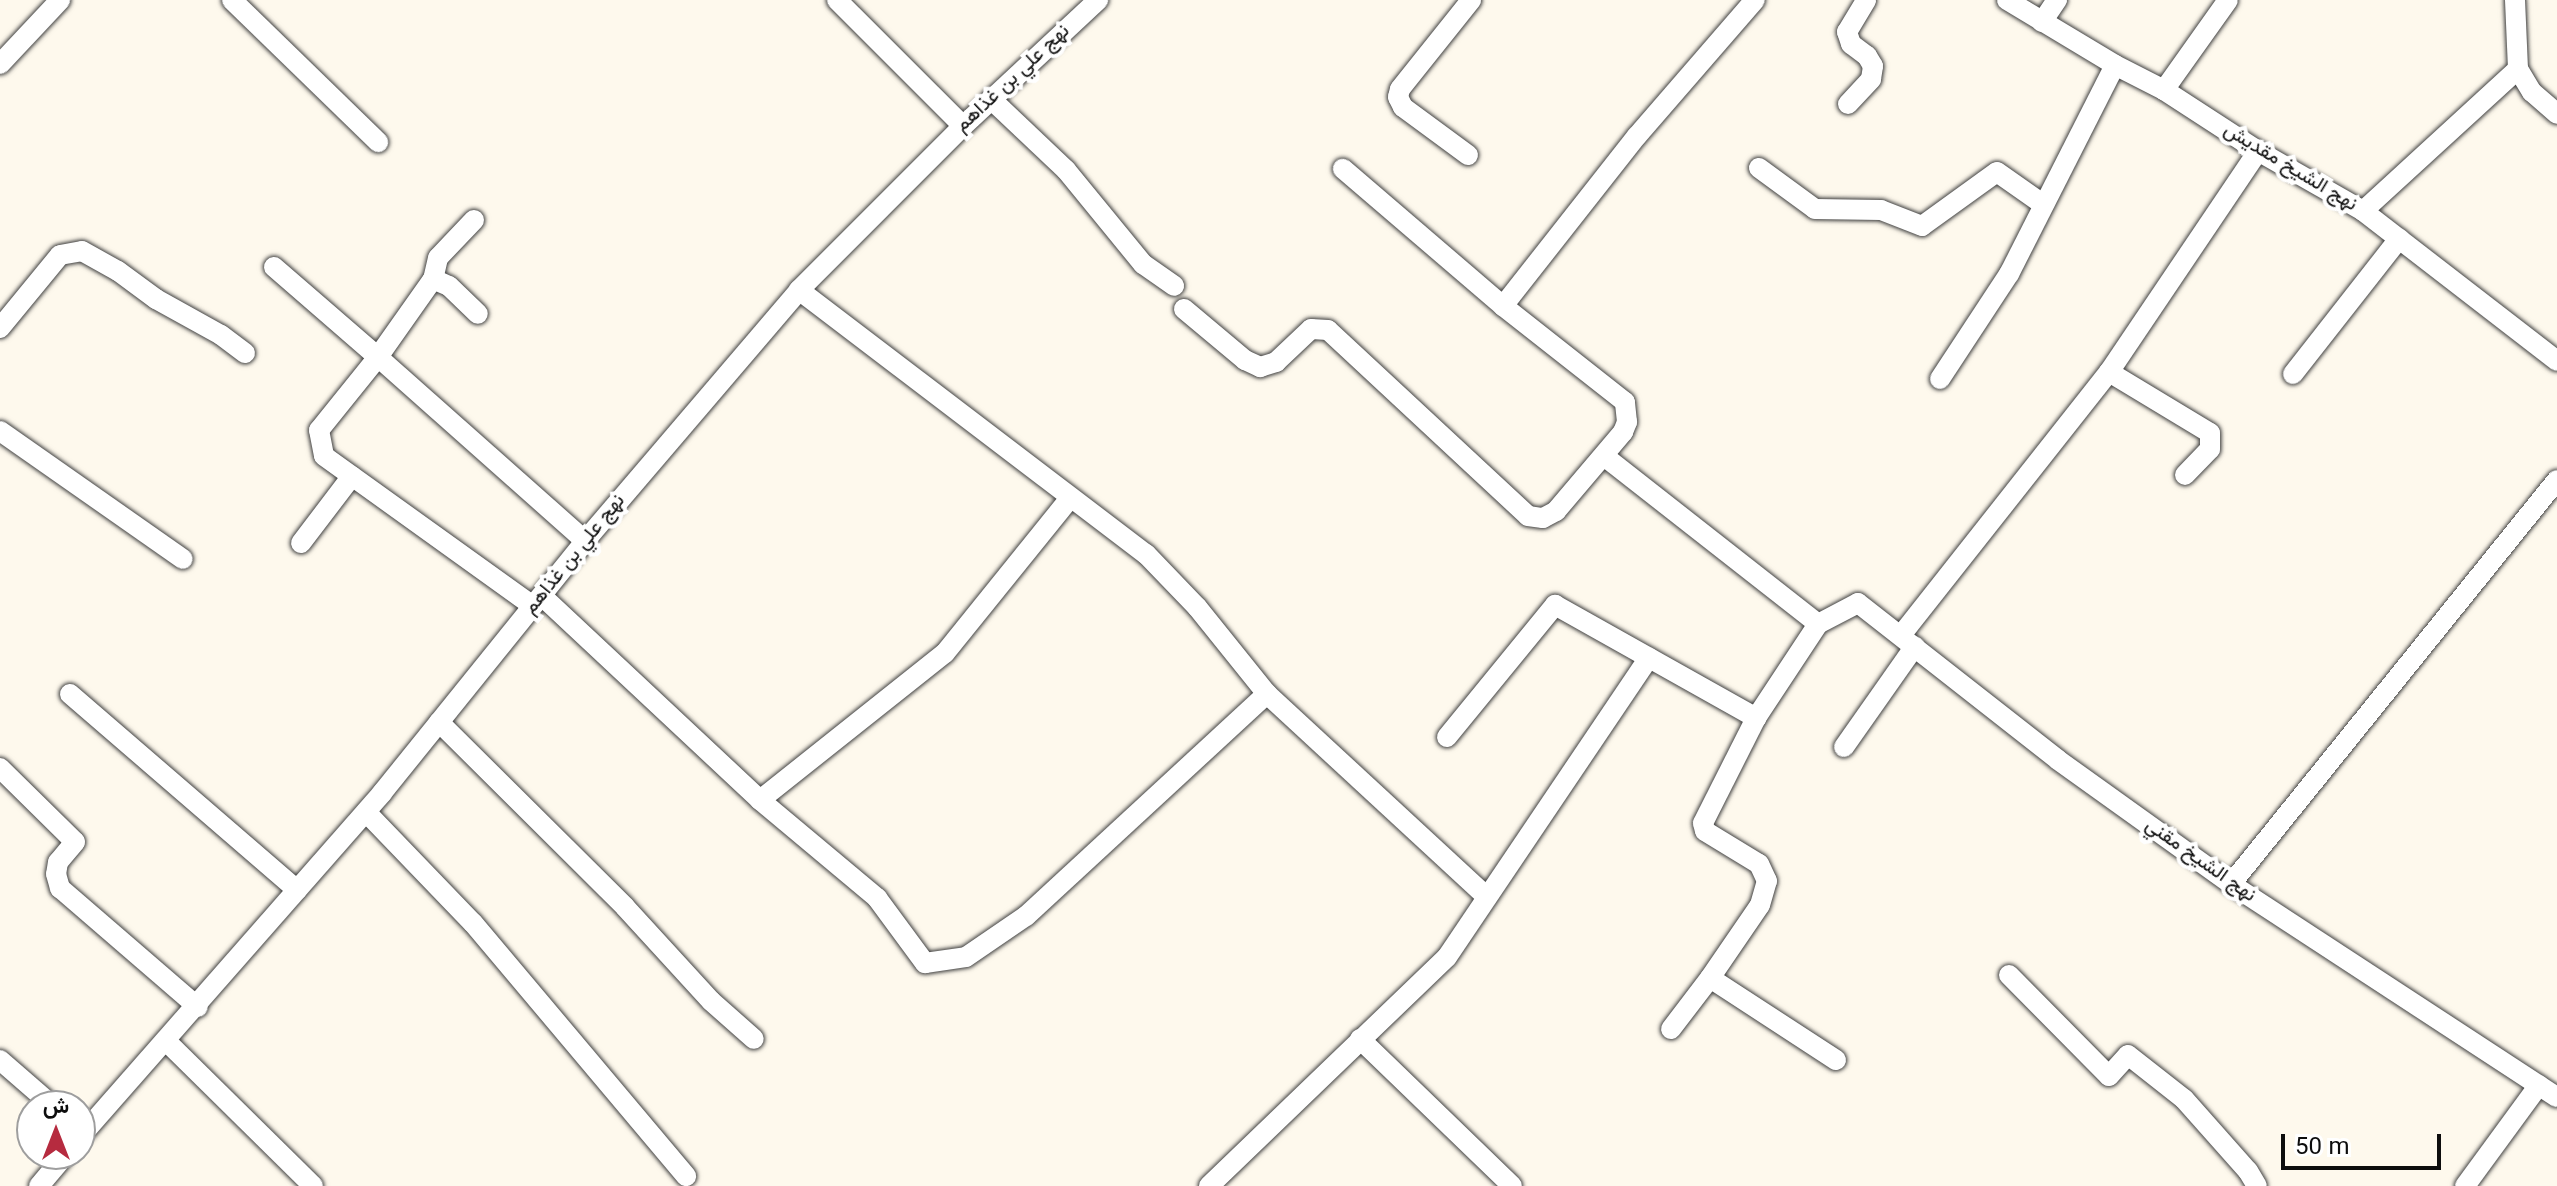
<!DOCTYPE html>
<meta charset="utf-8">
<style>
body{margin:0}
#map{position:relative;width:2557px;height:1186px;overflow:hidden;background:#fef9ed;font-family:Georgia,Vazirmatn,serif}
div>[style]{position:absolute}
.roads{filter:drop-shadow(0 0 2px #404040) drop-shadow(0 0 2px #404040)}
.minor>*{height:20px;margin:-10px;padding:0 10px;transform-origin:10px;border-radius:10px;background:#fff}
span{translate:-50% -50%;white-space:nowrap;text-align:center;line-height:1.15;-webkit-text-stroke:8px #fff;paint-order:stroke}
.street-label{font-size:20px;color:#0d0d0d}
.north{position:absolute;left:16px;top:1090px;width:80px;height:80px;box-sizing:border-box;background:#fff;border:2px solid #9e9e9e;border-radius:50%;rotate:0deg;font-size:22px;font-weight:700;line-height:32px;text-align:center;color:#0d0d0d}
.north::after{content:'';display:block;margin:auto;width:28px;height:36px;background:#b62b3f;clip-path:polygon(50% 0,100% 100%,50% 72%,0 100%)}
.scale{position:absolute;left:2281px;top:1134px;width:160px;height:36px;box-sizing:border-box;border:4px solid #0d0d0d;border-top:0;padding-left:10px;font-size:24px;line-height:28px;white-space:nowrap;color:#0d0d0d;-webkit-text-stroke:6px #fff;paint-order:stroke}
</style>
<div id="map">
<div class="roads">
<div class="minor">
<div style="left:232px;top:0;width:204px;rotate:44.2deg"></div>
<div style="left:837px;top:0;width:178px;rotate:45deg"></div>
<div style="left:2007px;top:0;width:126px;rotate:31deg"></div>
<div style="left:2115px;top:65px;width:55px;rotate:27deg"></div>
<div style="left:2164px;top:90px;width:112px;rotate:33deg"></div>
<div style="left:2258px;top:151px;width:121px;rotate:29.7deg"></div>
<div style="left:2363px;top:211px;width:245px;rotate:37.7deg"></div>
<div style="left:2515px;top:0;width:69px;rotate:87.5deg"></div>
<div style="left:2042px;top:22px;width:27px;rotate:-56deg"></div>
<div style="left:0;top:64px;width:88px;rotate:-46.8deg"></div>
<div style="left:2164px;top:90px;width:110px;rotate:-54.6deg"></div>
<div style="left:991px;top:99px;width:103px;rotate:43.4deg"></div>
<div style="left:1066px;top:170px;width:122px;rotate:50.7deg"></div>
<div style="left:1143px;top:264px;width:38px;rotate:35deg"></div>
<div style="left:1848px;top:104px;width:34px;rotate:-47deg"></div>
<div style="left:1871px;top:79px;width:13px;rotate:-81deg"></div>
<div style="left:1873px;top:66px;width:12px;rotate:-121deg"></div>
<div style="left:1867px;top:56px;width:20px;rotate:-143deg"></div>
<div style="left:1851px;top:44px;width:13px;rotate:-108deg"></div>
<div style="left:1847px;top:32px;width:37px;rotate:-59deg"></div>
<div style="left:1468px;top:155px;width:81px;rotate:-143.6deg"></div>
<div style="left:1403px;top:107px;width:11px;rotate:-117deg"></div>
<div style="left:1398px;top:97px;width:8px;rotate:-76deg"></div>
<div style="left:1400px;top:89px;width:114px;rotate:-51.4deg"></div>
<div style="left:1759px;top:168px;width:69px;rotate:36.2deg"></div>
<div style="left:1815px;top:209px;width:66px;rotate:0.9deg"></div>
<div style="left:1881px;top:210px;width:44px;rotate:21.3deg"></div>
<div style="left:1922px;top:226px;width:92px;rotate:-35.8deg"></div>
<div style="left:1997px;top:172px;width:57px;rotate:35.1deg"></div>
<div style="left:2363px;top:211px;width:210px;rotate:-42.5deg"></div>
<div style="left:2518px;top:69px;width:27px;rotate:59deg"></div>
<div style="left:2532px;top:92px;width:33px;rotate:41deg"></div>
<div style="left:474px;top:220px;width:52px;rotate:133.5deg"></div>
<div style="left:438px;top:258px;width:22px;rotate:103deg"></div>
<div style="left:433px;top:279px;width:95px;rotate:125.2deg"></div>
<div style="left:378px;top:357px;width:277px;rotate:41.6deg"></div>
<div style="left:274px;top:267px;width:138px;rotate:40.9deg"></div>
<div style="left:378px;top:357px;width:94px;rotate:128.9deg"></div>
<div style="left:319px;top:430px;width:26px;rotate:79deg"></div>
<div style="left:324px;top:456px;width:257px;rotate:35.7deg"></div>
<div style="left:433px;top:279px;width:17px;rotate:24deg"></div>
<div style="left:449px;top:286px;width:40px;rotate:44deg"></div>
<div style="left:799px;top:290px;width:436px;rotate:37.3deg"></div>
<div style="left:1146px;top:554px;width:74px;rotate:46.1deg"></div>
<div style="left:1197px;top:607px;width:112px;rotate:51.2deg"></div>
<div style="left:1267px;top:694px;width:299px;rotate:42.7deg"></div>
<div style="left:1503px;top:306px;width:216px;rotate:-51.8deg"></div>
<div style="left:1637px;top:136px;width:180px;rotate:-49.1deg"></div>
<div style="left:1184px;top:309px;width:80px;rotate:39.9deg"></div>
<div style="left:1245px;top:360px;width:17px;rotate:25deg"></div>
<div style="left:1260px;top:367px;width:17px;rotate:-17deg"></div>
<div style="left:1276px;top:362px;width:48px;rotate:-43.3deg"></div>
<div style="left:1311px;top:329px;width:17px;rotate:3deg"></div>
<div style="left:1328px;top:330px;width:273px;rotate:42.9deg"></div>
<div style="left:1528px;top:516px;width:15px;rotate:8deg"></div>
<div style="left:1543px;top:518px;width:15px;rotate:-28deg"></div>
<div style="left:1556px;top:511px;width:104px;rotate:-49.7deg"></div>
<div style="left:1623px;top:432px;width:11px;rotate:-68deg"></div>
<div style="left:1627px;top:422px;width:20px;rotate:-96deg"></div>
<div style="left:1625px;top:402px;width:155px;rotate:-141.8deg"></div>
<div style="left:1503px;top:306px;width:211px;rotate:-139.4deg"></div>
<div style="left:0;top:328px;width:94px;rotate:-50.6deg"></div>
<div style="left:60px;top:255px;width:22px;rotate:-10deg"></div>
<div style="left:82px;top:251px;width:41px;rotate:29.1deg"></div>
<div style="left:118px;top:271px;width:47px;rotate:36.4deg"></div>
<div style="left:156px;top:299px;width:74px;rotate:29deg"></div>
<div style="left:221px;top:335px;width:30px;rotate:37deg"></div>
<div style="left:2109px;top:372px;width:118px;rotate:31.1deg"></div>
<div style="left:2210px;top:433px;width:16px;rotate:90deg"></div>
<div style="left:2210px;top:449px;width:36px;rotate:134deg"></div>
<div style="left:2293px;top:374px;width:172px;rotate:-51.9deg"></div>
<div style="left:1940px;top:379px;width:126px;rotate:-56.7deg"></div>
<div style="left:2009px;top:274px;width:234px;rotate:-63.1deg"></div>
<div style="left:0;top:431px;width:223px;rotate:35deg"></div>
<div style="left:1604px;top:456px;width:272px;rotate:38.1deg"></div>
<div style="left:301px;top:543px;width:84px;rotate:-52.7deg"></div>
<div style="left:542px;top:596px;width:299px;rotate:43.1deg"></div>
<div style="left:760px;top:800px;width:236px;rotate:-38.5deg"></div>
<div style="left:945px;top:653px;width:199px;rotate:-51.1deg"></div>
<div style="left:1902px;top:634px;width:334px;rotate:-51.7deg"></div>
<div style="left:2109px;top:372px;width:267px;rotate:-56deg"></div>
<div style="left:70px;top:694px;width:300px;rotate:40.8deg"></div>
<div style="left:439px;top:722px;width:262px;rotate:44.8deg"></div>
<div style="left:625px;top:907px;width:127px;rotate:47.5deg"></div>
<div style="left:711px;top:1001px;width:57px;rotate:41.5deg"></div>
<div style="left:1447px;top:737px;width:171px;rotate:-50.7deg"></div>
<div style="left:1555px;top:605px;width:231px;rotate:29.3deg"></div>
<div style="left:1844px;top:747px;width:123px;rotate:-54.9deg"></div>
<div style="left:0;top:768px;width:105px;rotate:44.6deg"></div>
<div style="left:75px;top:842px;width:26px;rotate:130deg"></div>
<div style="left:58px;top:862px;width:12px;rotate:99deg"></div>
<div style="left:56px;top:874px;width:15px;rotate:74deg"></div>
<div style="left:60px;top:888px;width:182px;rotate:40.8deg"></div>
<div style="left:760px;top:800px;width:153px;rotate:39.9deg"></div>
<div style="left:877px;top:898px;width:81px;rotate:53.6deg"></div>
<div style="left:925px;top:963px;width:41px;rotate:-8.3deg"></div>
<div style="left:966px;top:957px;width:73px;rotate:-34.3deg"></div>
<div style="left:1026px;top:916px;width:328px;rotate:-42.7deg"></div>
<div style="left:366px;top:812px;width:154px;rotate:46.1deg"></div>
<div style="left:473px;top:923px;width:331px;rotate:49.9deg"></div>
<div style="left:2231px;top:884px;width:519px;rotate:-51.1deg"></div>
<div style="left:2009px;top:975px;width:142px;rotate:45.3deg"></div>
<div style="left:2109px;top:1076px;width:28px;rotate:-48deg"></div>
<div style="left:2128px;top:1055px;width:71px;rotate:38.2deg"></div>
<div style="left:2184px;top:1099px;width:96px;rotate:48.4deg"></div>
<div style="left:2248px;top:1171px;width:17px;rotate:59deg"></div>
<div style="left:1671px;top:1029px;width:64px;rotate:-52.6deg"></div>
<div style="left:1360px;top:1039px;width:211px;rotate:44deg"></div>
<div style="left:167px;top:1042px;width:205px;rotate:44.6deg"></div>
<div style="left:0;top:1060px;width:70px;rotate:41deg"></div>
<div style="left:1836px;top:1060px;width:150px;rotate:-146.9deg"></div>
<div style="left:1710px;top:978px;width:88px;rotate:-55.6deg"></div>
<div style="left:1760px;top:905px;width:25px;rotate:-74deg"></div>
<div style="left:1767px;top:881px;width:19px;rotate:-115deg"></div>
<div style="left:1759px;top:864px;width:63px;rotate:-148.6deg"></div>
<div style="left:1705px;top:831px;width:8px;rotate:-104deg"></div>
<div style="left:1703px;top:823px;width:118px;rotate:-63.2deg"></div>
<div style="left:1756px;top:718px;width:113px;rotate:-56.6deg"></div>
<div style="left:1818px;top:624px;width:45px;rotate:-27.7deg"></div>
<div style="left:1858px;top:603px;width:254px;rotate:38.1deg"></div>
<div style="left:2058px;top:760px;width:213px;rotate:35.6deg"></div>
<div style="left:2231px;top:884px;width:389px;rotate:33.2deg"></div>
<div style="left:80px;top:1137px;width:458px;rotate:-48.7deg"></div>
<div style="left:382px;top:793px;width:324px;rotate:-51.1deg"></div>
<div style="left:585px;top:541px;width:330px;rotate:-49.5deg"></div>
<div style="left:799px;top:290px;width:232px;rotate:-45deg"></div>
<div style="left:963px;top:126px;width:185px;rotate:-43deg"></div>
<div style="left:39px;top:1186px;width:42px;rotate:-49.8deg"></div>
<div style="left:1209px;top:1186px;width:330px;rotate:-43.9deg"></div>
<div style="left:1447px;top:957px;width:361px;rotate:-56deg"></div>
<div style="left:2465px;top:1186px;width:125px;rotate:-53.8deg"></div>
</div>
</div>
<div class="street-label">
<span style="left:1013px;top:79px;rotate:-43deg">نهج علي بن غذاهم</span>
<span style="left:2290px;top:168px;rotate:31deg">نهج الشيخ مقديش</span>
<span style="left:575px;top:555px;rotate:-51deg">نهج علي بن غذاهم</span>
<span style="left:2200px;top:861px;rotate:35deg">نهج الشيخ مقني</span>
</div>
<div class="north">ش</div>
<div class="scale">50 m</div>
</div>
